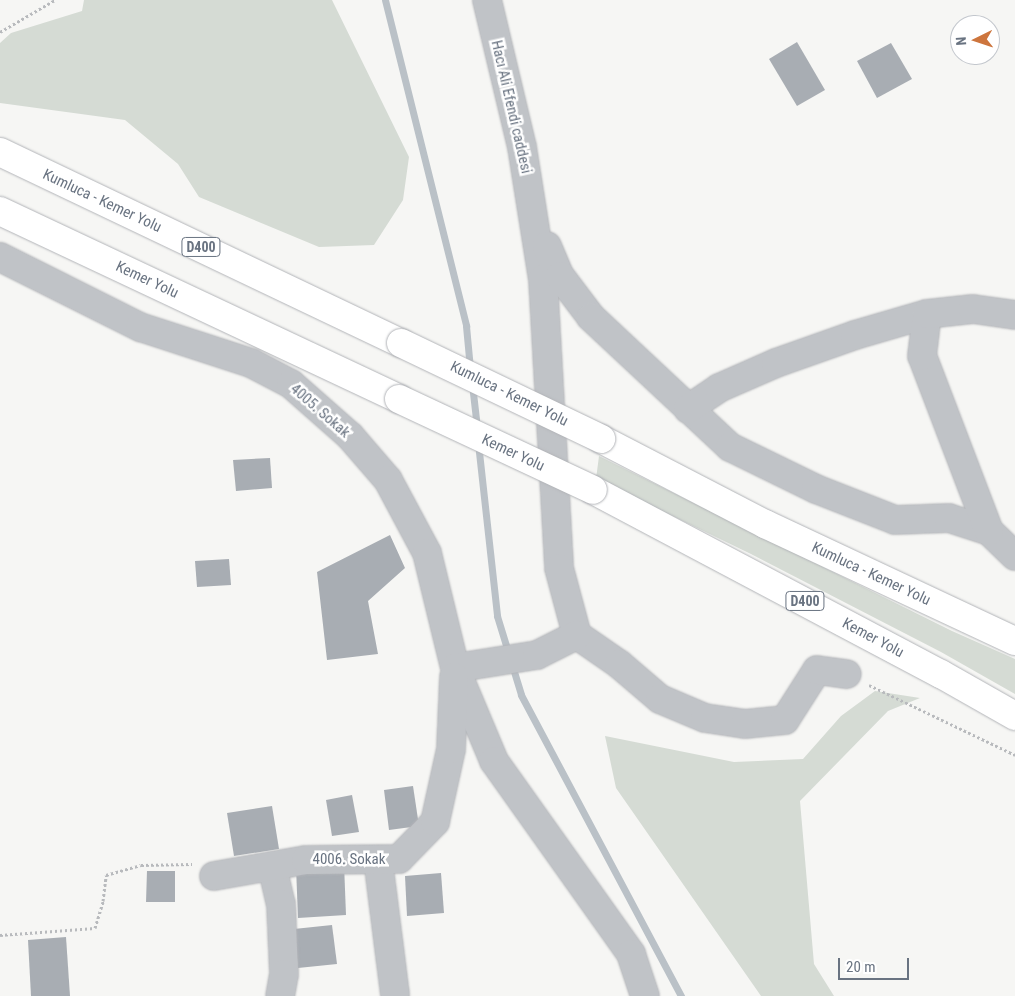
<!DOCTYPE html>
<meta charset="utf-8">
<style>
body{margin:0}
#map{position:relative;width:1015px;height:996px;overflow:hidden;background:#f6f6f4;font-family:"Roboto Condensed",sans-serif}
div>[style]{position:absolute}
.green>*{inset:0;background:#d5dbd4}
.stream>*{height:7px;margin:-3.5px;padding:0 3.5px;transform-origin:3.5px;border-radius:3.5px;background:#bac1c7}
.building>*{inset:0;background:#a8adb3}
.path>*{height:3px;margin-top:-1.5px;transform-origin:0;background:repeating-linear-gradient(90deg,#b8babd 0 2.5px,transparent 0 5px)}
.roads{filter:drop-shadow(0 0 1px #b2b4b8) drop-shadow(0 0 1px #b2b4b8)}
.minor>*{height:28px;margin:-14px;padding:0 14px;transform-origin:14px;border-radius:14px;background:#c0c3c7}
.highway>*{height:28px;margin:-14px;padding:0 14px;transform-origin:14px;border-radius:14px;background:#fff}
.bridges{filter:drop-shadow(0 0 1px #b2b4b8) drop-shadow(0 0 1px #b2b4b8)}
.highway-bridge>*{height:28px;margin:-14px;padding:0 14px;transform-origin:14px;border-radius:14px;background:#fff}
span{translate:-50% -50%;white-space:nowrap;text-align:center;line-height:1.15;-webkit-text-stroke:5px #fff;paint-order:stroke}
.shield-label span{padding:1px 4px;background:#fff;border:1px solid;border-radius:4px;-webkit-text-stroke-width:0}
.shield-label{font-size:14px;color:#697381;font-weight:700}
.street-label{font-size:15px;color:#697381}
.north{position:absolute;left:950px;top:15px;width:50px;height:50px;box-sizing:border-box;background:#fff;border:1px solid #c3c7cd;border-radius:50%;rotate:266deg;font-size:14px;font-weight:700;line-height:20px;text-align:center;color:#697381}
.north::after{content:'';display:block;margin:auto;width:18px;height:22px;background:#cd753d;clip-path:polygon(50% 0,100% 100%,50% 72%,0 100%)}
.scale{position:absolute;left:838px;top:958px;width:71px;height:22px;box-sizing:border-box;border:2px solid #697381;border-top:0;padding-left:6px;font-size:15px;line-height:18px;white-space:nowrap;color:#697381;-webkit-text-stroke:4px #fff;paint-order:stroke}
</style>
<div id="map">
<div class="green">
<div style="clip-path:polygon(84px 0,332px 0,409px 157px,403px 200px,374px 245px,319px 247px,199px 197px,178px 164px,125px 120px,0 103px,0 43px,11px 33px,82px 11px)"></div>
<div style="clip-path:polygon(599px 456px,952px 631px,1015px 659px,1015px 694px,941px 652px,751px 554px,596px 479px)"></div>
<div style="clip-path:polygon(875px 691px,920px 698px,888px 711px,800px 801px,814px 964px,834px 996px,761px 996px,616px 788px,605px 736px,734px 762px,803px 759px,841px 716px)"></div>
</div>
<div class="stream">
<div style="left:385px;top:0;width:336px;rotate:76deg"></div>
<div style="left:466px;top:326px;width:42px;rotate:84.6deg"></div>
<div style="left:472px;top:384px;width:44px;rotate:83.5deg"></div>
<div style="left:478px;top:443px;width:174px;rotate:83.7deg"></div>
<div style="left:497px;top:616px;width:41px;rotate:72.9deg"></div>
<div style="left:512px;top:665px;width:31px;rotate:73deg"></div>
<div style="left:521px;top:695px;width:341px;rotate:62deg"></div>
</div>
<div class="building">
<div style="clip-path:polygon(797px 42px,825px 90px,797px 106px,769px 59px)"></div>
<div style="clip-path:polygon(891px 43px,912px 79px,877px 98px,857px 61px)"></div>
<div style="clip-path:polygon(270px 458px,272px 488px,236px 491px,233px 460px)"></div>
<div style="clip-path:polygon(390px 535px,405px 568px,368px 601px,378px 654px,327px 660px,317px 572px)"></div>
<div style="clip-path:polygon(229px 559px,231px 585px,197px 587px,195px 561px)"></div>
<div style="clip-path:polygon(413px 786px,419px 826px,389px 830px,384px 790px)"></div>
<div style="clip-path:polygon(352px 795px,359px 832px,332px 836px,326px 800px)"></div>
<div style="clip-path:polygon(272px 806px,279px 849px,234px 856px,227px 813px)"></div>
<div style="clip-path:polygon(344px 864px,346px 915px,298px 918px,296px 867px)"></div>
<div style="clip-path:polygon(147px 871px,175px 871px,175px 902px,146px 902px)"></div>
<div style="clip-path:polygon(441px 873px,444px 913px,407px 916px,405px 876px)"></div>
<div style="clip-path:polygon(332px 925px,337px 964px,298px 968px,294px 929px)"></div>
<div style="clip-path:polygon(66px 937px,70px 996px,31px 996px,28px 940px)"></div>
</div>
<div class="path">
<div style="left:0;top:32px;width:64px;rotate:-30.2deg"></div>
<div style="left:869px;top:685px;width:162px;rotate:25.6deg"></div>
<div style="left:0;top:935px;width:95px;rotate:-4.2deg"></div>
<div style="left:95px;top:928px;width:28px;rotate:-73deg"></div>
<div style="left:103px;top:901px;width:26px;rotate:-83deg"></div>
<div style="left:106px;top:875px;width:36px;rotate:-16deg"></div>
<div style="left:141px;top:865px;width:51px;rotate:-1.1deg"></div>
</div>
<div class="roads">
<div class="minor">
<div style="left:487px;top:0;width:151px;rotate:76.6deg"></div>
<div style="left:522px;top:147px;width:134px;rotate:81deg"></div>
<div style="left:543px;top:279px;width:289px;rotate:86.8deg"></div>
<div style="left:559px;top:568px;width:69px;rotate:75deg"></div>
<div style="left:577px;top:635px;width:51px;rotate:34.6deg"></div>
<div style="left:619px;top:664px;width:54px;rotate:40.5deg"></div>
<div style="left:660px;top:699px;width:49px;rotate:22.9deg"></div>
<div style="left:705px;top:718px;width:40px;rotate:8.5deg"></div>
<div style="left:745px;top:724px;width:40px;rotate:-5.7deg"></div>
<div style="left:785px;top:720px;width:59px;rotate:-57.4deg"></div>
<div style="left:817px;top:670px;width:30px;rotate:8deg"></div>
<div style="left:547px;top:246px;width:33px;rotate:67deg"></div>
<div style="left:560px;top:276px;width:51px;rotate:52.9deg"></div>
<div style="left:591px;top:317px;width:190px;rotate:43.1deg"></div>
<div style="left:730px;top:447px;width:96px;rotate:26deg"></div>
<div style="left:816px;top:489px;width:85px;rotate:21.4deg"></div>
<div style="left:895px;top:520px;width:54px;rotate:-2.1deg"></div>
<div style="left:949px;top:518px;width:42px;rotate:18deg"></div>
<div style="left:989px;top:531px;width:36px;rotate:44deg"></div>
<div style="left:0;top:257px;width:157px;rotate:26.6deg"></div>
<div style="left:140px;top:327px;width:117px;rotate:18deg"></div>
<div style="left:251px;top:363px;width:45px;rotate:27.7deg"></div>
<div style="left:291px;top:384px;width:79px;rotate:41.4deg"></div>
<div style="left:350px;top:436px;width:58px;rotate:49.2deg"></div>
<div style="left:388px;top:480px;width:83px;rotate:61.9deg"></div>
<div style="left:427px;top:553px;width:118px;rotate:76.3deg"></div>
<div style="left:455px;top:668px;width:101px;rotate:67.2deg"></div>
<div style="left:494px;top:761px;width:237px;rotate:54.6deg"></div>
<div style="left:631px;top:954px;width:44px;rotate:71.6deg"></div>
<div style="left:688px;top:409px;width:37px;rotate:-34deg"></div>
<div style="left:719px;top:388px;width:62px;rotate:-23.7deg"></div>
<div style="left:776px;top:363px;width:84px;rotate:-19.5deg"></div>
<div style="left:855px;top:335px;width:75px;rotate:-16.3deg"></div>
<div style="left:989px;top:531px;width:187px;rotate:-110.9deg"></div>
<div style="left:922px;top:356px;width:42px;rotate:-83.2deg"></div>
<div style="left:927px;top:314px;width:46px;rotate:-6.2deg"></div>
<div style="left:973px;top:309px;width:42px;rotate:8.1deg"></div>
<div style="left:455px;top:668px;width:83px;rotate:-9deg"></div>
<div style="left:537px;top:655px;width:45px;rotate:-26.6deg"></div>
<div style="left:378px;top:860px;width:135px;rotate:82.8deg"></div>
<div style="left:272px;top:866px;width:39px;rotate:77deg"></div>
<div style="left:281px;top:904px;width:70px;rotate:87.5deg"></div>
<div style="left:284px;top:974px;width:22px;rotate:100deg"></div>
<div style="left:214px;top:876px;width:93px;rotate:-9.9deg"></div>
<div style="left:306px;top:860px;width:93px;rotate:-0.6deg"></div>
<div style="left:399px;top:859px;width:52px;rotate:-45.8deg"></div>
<div style="left:435px;top:822px;width:75px;rotate:-77.6deg"></div>
<div style="left:451px;top:749px;width:72px;rotate:-87.6deg"></div>
</div>
<div class="highway">
<div style="left:0;top:152px;width:444px;rotate:25.5deg"></div>
<div style="left:0;top:211px;width:441px;rotate:25.2deg"></div>
<div style="left:601px;top:439px;width:185px;rotate:27.4deg"></div>
<div style="left:765px;top:524px;width:276px;rotate:25.1deg"></div>
<div style="left:593px;top:490px;width:394px;rotate:27.9deg"></div>
<div style="left:941px;top:674px;width:85px;rotate:29.6deg"></div>
</div>
</div>
<div class="bridges">
<div class="highway-bridge">
<div style="left:401px;top:343px;width:222px;rotate:25.6deg"></div>
<div style="left:399px;top:399px;width:214px;rotate:25.1deg"></div>
</div>
</div>
<div class="shield-label">
<span style="left:201px;top:247px">D400</span>
<span style="left:805px;top:601px">D400</span>
</div>
<div class="street-label">
<span style="left:511px;top:107px;rotate:77deg">Hacı Ali Efendi caddesi</span>
<span style="left:102px;top:201px;rotate:25deg">Kumluca - Kemer Yolu</span>
<span style="left:147px;top:280px;rotate:25deg">Kemer Yolu</span>
<span style="left:509px;top:394px;rotate:26deg">Kumluca - Kemer Yolu</span>
<span style="left:320px;top:411px;rotate:41deg">4005. Sokak</span>
<span style="left:513px;top:453px;rotate:25deg">Kemer Yolu</span>
<span style="left:871px;top:574px;rotate:25deg">Kumluca - Kemer Yolu</span>
<span style="left:873px;top:638px;rotate:28deg">Kemer Yolu</span>
<span style="left:349px;top:860px">4006. Sokak</span>
</div>
<div class="north">N</div>
<div class="scale">20 m</div>
</div>
